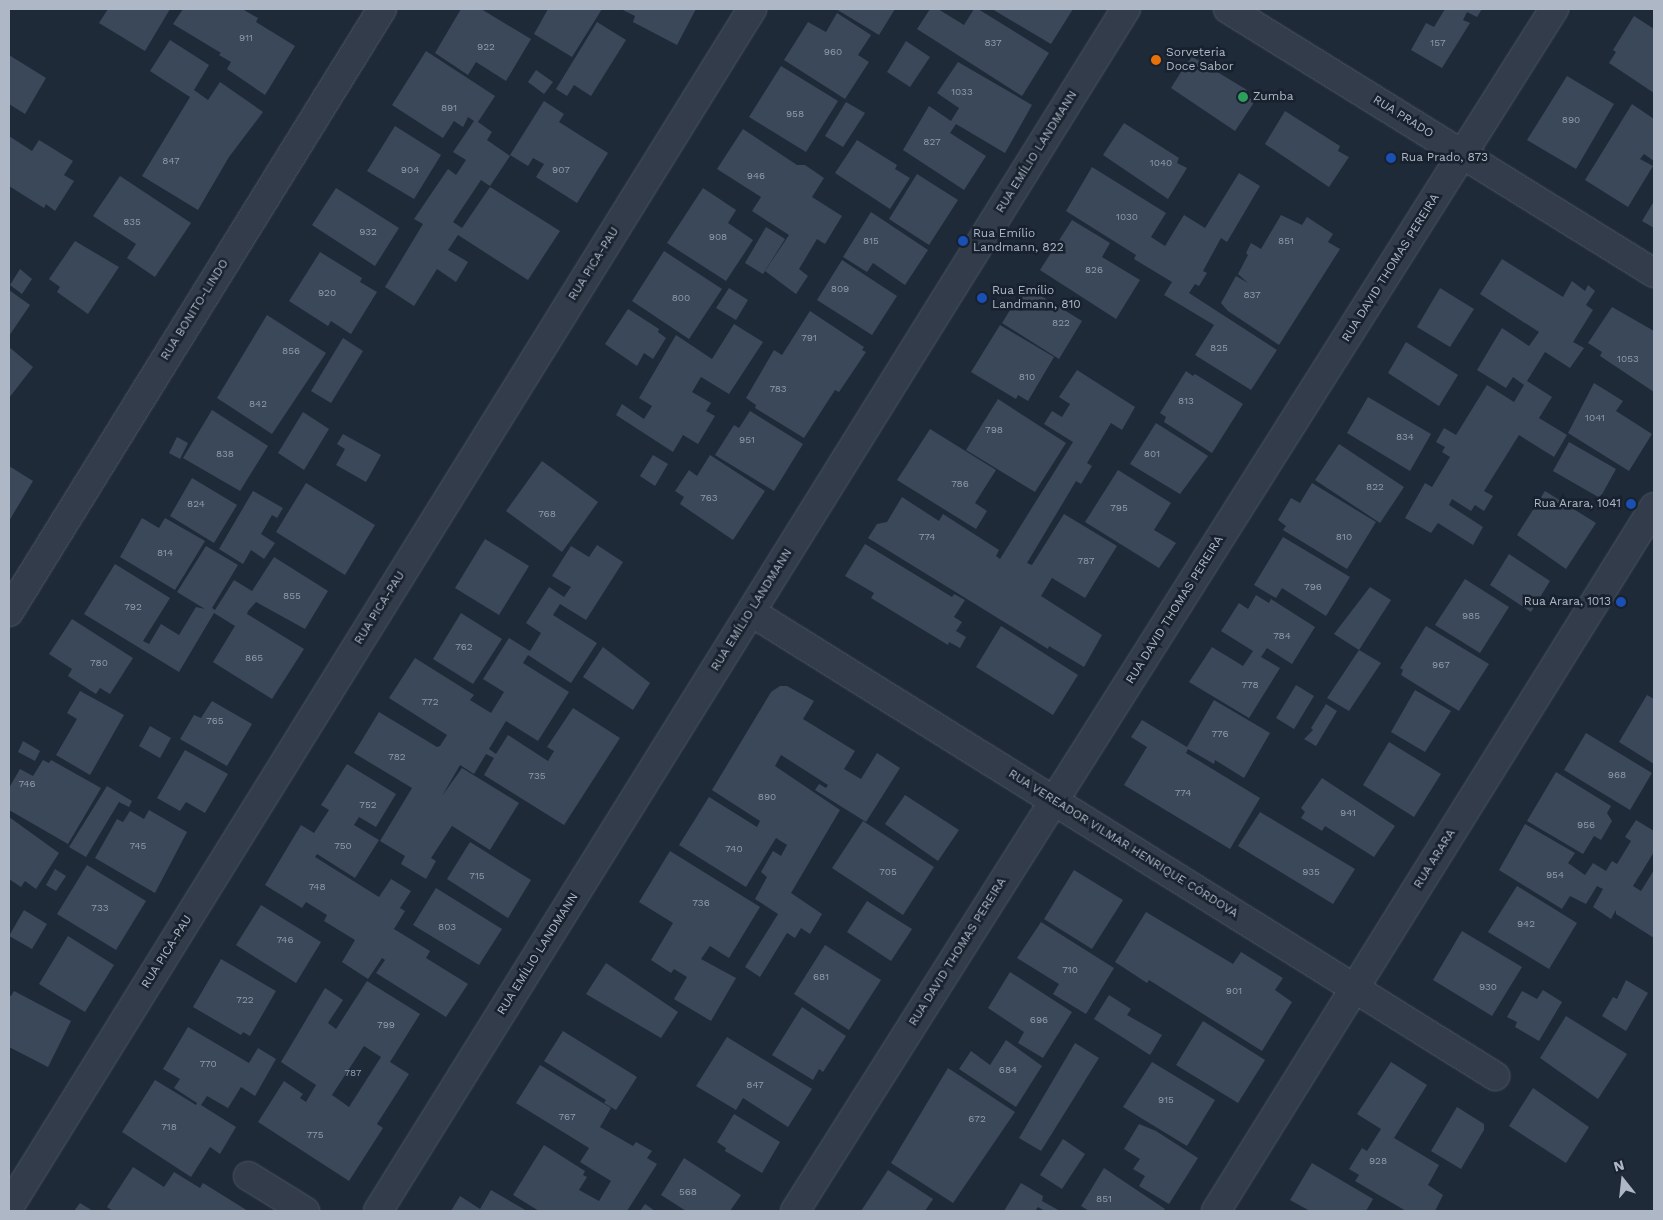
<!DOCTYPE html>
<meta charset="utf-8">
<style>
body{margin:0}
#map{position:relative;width:1663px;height:1220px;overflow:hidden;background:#1f2a39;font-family:"Work Sans",sans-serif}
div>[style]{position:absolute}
.building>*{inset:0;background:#3a4859}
.roads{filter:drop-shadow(0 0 1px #4d5764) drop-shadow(0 0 1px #4d5764)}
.minor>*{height:28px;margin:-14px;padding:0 14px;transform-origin:14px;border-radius:14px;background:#323c4a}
.dots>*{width:14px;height:14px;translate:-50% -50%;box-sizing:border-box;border:2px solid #18212e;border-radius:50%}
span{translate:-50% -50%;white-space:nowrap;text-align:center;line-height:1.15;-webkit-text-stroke:5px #18212e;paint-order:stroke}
.number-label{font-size:10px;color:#909bab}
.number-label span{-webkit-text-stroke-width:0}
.poi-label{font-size:12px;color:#adb7c6}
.left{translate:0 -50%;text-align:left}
.right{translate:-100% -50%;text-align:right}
.street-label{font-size:12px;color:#adb7c6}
.frame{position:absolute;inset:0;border:10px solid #adb7c6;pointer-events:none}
.north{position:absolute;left:1598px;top:1155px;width:50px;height:50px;-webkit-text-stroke:4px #18212e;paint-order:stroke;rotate:344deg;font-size:14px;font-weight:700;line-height:20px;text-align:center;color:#adb7c6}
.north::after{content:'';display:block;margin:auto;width:18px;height:22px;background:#adb7c6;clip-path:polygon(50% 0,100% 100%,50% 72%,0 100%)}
</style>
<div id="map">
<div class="building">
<div style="clip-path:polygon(108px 9px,170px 9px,145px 51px,99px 23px)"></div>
<div style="clip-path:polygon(183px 9px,242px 9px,258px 18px,256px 22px,295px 46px,265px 95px,227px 69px,231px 62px,219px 55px,221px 53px,173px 24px)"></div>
<div style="clip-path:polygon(461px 9px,481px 9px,531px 39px,506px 81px,476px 62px,468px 75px,435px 53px)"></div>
<div style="clip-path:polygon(548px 9px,602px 9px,572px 57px,534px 34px)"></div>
<div style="clip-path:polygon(621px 9px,696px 9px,677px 45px,633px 22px,635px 16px)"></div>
<div style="clip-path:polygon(836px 9px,895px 9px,879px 35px)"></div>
<div style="clip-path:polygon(930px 9px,938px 9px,964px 25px,974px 9px,978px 9px,1049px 53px,1022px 96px,917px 29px)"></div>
<div style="clip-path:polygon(992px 9px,1073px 9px,1051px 44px)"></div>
<div style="clip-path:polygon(1445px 9px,1482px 9px,1477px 17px,1467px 12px,1463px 20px,1470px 23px,1442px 68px,1411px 50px,1426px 23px,1434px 27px)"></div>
<div style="clip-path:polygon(837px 13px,871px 35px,858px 55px,869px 62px,845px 99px,784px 60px,808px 22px,826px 32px)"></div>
<div style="clip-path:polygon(1634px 16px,1654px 29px,1654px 93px,1609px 63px,1616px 52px,1613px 50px)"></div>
<div style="clip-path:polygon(597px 22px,626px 40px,591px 96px,574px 85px,567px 96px,556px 89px)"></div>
<div style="clip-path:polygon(170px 40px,209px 65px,194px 90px,208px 100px,220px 82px,263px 112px,229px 157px,198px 210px,142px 176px,190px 97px,150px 71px)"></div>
<div style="clip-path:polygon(906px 41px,930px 57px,910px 87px,887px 72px)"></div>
<div style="clip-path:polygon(426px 51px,495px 96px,478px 122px,492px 132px,487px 140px,510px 156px,490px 186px,481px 180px,453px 222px,462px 228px,490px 187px,560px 231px,528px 280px,458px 235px,448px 250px,468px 262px,456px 282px,437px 269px,414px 306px,385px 287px,423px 224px,414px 219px,448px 169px,456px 175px,466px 160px,453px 152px,474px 121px,468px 117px,463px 127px,454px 121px,443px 138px,392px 105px)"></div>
<div style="clip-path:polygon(9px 55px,46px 78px,25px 114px,9px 104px)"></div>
<div style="clip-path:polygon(1191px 56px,1247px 90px,1244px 95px,1255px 101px,1235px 131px,1171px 88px)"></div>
<div style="clip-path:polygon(958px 62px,1032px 105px,1005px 153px,956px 124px,950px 133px,986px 156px,964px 190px,903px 150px,929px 106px,951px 121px,959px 108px,937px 93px)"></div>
<div style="clip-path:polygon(781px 66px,838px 101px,806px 152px,749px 117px)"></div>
<div style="clip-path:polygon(536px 70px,553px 82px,544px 94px,528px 82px)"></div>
<div style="clip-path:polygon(1567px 76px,1614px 104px,1576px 169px,1527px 140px)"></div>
<div style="clip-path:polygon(544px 101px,564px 114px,559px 122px,608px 153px,577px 203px,536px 177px,544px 164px,533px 158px,528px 166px,510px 155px)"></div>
<div style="clip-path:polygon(846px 102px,865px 113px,843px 147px,825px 136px)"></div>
<div style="clip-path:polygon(1632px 104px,1654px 119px,1654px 161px,1644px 154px,1640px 159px,1653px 166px,1628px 207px,1585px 180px)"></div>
<div style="clip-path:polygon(1285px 111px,1340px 146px,1338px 151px,1349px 157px,1329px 187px,1265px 144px)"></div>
<div style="clip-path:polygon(1124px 123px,1179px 158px,1177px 163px,1187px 168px,1168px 199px,1103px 155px)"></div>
<div style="clip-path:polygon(395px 126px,441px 155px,414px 199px,367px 171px)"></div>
<div style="clip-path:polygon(743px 129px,797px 165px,805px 165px,824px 178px,812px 197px,842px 216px,825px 244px,817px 239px,799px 269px,808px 276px,796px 294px,765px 271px,789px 235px,752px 211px,761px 197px,717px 169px)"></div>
<div style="clip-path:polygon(9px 136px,32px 151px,39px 140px,73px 161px,64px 175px,74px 181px,55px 211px,46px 204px,44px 208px,9px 186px)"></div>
<div style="clip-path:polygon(857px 140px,897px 165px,895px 169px,910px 178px,890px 209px,835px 173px)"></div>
<div style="clip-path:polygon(1092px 167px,1166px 213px,1151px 237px,1165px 246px,1184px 215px,1205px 228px,1239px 173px,1260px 186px,1227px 242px,1221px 238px,1203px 271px,1207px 273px,1199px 286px,1195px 284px,1189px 293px,1277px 350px,1251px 390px,1195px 355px,1214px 325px,1164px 295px,1172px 282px,1134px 259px,1136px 255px,1066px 211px)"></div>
<div style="clip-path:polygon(917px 174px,958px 200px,929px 245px,889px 219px)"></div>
<div style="clip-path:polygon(120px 176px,191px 223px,155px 277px,127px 258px,136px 244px,93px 216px)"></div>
<div style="clip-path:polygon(336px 188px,399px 228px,375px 266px,312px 225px)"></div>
<div style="clip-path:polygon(703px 188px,736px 210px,728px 223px,753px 240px,726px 281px,667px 243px)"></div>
<div style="clip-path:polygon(1654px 201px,1654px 228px,1642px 221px)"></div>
<div style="clip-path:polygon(871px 212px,928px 250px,905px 285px,873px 263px,867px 272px,843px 257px)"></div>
<div style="clip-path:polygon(1281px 215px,1302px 225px,1307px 217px,1333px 234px,1328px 242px,1340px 249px,1279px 345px,1228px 311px,1221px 303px,1236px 276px,1248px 283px,1238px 274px,1248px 255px,1246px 253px,1251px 243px,1261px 249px)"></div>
<div style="clip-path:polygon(1072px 220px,1110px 243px,1102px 257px,1140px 280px,1116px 319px,1040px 270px)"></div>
<div style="clip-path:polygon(766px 227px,785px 239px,763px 274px,745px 263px)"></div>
<div style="clip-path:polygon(75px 241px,119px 267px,88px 314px,57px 292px,60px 287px,49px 279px)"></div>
<div style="clip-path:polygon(664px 251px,722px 289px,689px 339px,632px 301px)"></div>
<div style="clip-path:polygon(320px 252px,362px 278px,360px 282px,377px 292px,351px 334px,331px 321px,328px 326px,289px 301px)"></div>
<div style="clip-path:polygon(1502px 259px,1563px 297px,1572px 281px,1585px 291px,1588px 285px,1595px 291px,1586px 305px,1593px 310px,1573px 342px,1584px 348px,1570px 368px,1545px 352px,1527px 381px,1552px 397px,1539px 418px,1567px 435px,1554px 457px,1519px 435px,1484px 491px,1493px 496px,1484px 511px,1475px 505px,1471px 511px,1452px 499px,1449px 505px,1483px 527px,1473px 545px,1438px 523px,1431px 533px,1405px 518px,1425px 483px,1432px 487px,1450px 457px,1442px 452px,1445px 447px,1436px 442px,1444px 428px,1456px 435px,1487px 385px,1514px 402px,1524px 385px,1513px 377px,1506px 388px,1477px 370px,1502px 328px,1529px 346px,1539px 332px,1480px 294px)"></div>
<div style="clip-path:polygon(842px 260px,897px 296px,872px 335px,817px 300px)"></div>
<div style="clip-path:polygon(20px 269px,32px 279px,22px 294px,10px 285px)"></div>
<div style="clip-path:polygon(1025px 286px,1082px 321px,1059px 359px,1002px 323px)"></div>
<div style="clip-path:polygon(729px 288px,748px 300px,736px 320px,716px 308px)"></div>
<div style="clip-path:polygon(1440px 288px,1474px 309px,1450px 347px,1417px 327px)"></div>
<div style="clip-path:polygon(9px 290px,30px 305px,9px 336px)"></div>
<div style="clip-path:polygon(1612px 307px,1654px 331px,1654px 392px,1600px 356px,1602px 352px,1588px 343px)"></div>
<div style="clip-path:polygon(628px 309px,659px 329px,658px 332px,666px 338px,653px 359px,644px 353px,637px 366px,605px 344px)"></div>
<div style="clip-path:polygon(810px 311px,864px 347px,862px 350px,866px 352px,839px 392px,835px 390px,804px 438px,755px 408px,756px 405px,746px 398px,774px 350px,782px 355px)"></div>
<div style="clip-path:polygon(267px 315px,326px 353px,272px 434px,217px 398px)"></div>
<div style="clip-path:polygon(734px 324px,763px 342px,729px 394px,701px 377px,692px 392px,711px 403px,706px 411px,715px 416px,698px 444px,683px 435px,673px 452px,616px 415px,622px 404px,644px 419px,652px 406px,639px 398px,676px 335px,712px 359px)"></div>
<div style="clip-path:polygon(1000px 325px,1054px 357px,1028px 401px,1018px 395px,1016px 399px,971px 372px)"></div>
<div style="clip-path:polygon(343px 338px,363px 351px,331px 403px,311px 391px)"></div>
<div style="clip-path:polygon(1406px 342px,1458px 375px,1439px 406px,1388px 373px)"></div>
<div style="clip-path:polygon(9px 347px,33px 367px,9px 398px)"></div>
<div style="clip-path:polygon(1077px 370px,1135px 407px,1122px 430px,1111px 423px,1087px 463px,1092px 466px,1081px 484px,1076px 481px,1027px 563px,1032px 565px,1064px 514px,1117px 546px,1085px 598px,1052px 578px,1041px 596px,1102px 635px,1084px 667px,1049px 646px,1048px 649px,868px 538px,877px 524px,887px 522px,902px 497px,939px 521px,943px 514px,999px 550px,996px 556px,1000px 559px,1073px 442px,1044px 424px,1052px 411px,1062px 417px,1070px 404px,1059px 397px)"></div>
<div style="clip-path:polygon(1186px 371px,1193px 376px,1195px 374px,1243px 404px,1212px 453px,1164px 422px,1166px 417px,1160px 413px)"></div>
<div style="clip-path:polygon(1594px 383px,1623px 401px,1616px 411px,1652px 434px,1629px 471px,1568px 433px)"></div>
<div style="clip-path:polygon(1368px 397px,1431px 434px,1410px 471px,1347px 433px)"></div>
<div style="clip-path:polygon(998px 399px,1066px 443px,1035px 492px,966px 450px)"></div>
<div style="clip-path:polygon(212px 410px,268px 446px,240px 491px,183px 458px)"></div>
<div style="clip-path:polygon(750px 411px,803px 444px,774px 491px,715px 455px,734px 425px,739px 428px)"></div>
<div style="clip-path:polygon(303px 412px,329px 429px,304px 470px,278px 453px)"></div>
<div style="clip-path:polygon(1156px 423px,1208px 456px,1180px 494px,1130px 464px)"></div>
<div style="clip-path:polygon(930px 429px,996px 470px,975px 503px,987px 511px,976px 529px,897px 480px)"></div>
<div style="clip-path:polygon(343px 434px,381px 455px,366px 482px,336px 465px,345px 449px,337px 444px)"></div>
<div style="clip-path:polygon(177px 437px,188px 443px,180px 459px,169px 453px)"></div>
<div style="clip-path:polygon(1569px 442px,1616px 469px,1600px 498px,1553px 471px)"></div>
<div style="clip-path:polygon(1339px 444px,1404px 487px,1380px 523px,1315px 480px)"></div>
<div style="clip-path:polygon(653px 455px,668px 464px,655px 486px,640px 476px)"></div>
<div style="clip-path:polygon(710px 455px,765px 491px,733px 540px,680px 504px,684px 497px,675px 491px,689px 470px,697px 476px)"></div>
<div style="clip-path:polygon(542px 461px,598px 502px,562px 552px,506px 511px)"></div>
<div style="clip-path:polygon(9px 466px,33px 481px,9px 521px)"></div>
<div style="clip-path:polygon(1118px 470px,1171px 503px,1154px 530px,1176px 543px,1159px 568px,1085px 522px)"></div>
<div style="clip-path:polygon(192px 478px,237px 505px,214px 543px,170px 516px)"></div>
<div style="clip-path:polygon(306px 483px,375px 525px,345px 575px,276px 532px)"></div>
<div style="clip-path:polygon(1312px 483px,1376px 522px,1347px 569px,1283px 530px,1286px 526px,1278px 520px,1291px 498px,1300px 503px)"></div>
<div style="clip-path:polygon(253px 491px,283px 508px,277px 518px,272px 515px,261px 534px,275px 543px,264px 559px,251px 550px,243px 564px,219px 549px)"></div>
<div style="clip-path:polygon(1545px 491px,1596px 523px,1566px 569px,1517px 535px)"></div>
<div style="clip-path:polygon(142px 518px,159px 528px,165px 518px,205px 541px,175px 590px,120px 557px)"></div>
<div style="clip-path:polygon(1283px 537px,1350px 577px,1326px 616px,1282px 588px,1276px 598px,1254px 585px)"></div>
<div style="clip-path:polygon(485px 539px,529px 566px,499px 615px,455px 588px)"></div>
<div style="clip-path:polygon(865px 544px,952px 597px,954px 594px,965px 600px,954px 617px,962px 622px,956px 631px,966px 637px,960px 648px,949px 642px,948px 645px,871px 598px,874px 593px,845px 576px)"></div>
<div style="clip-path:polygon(597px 545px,623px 562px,586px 620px,560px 604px,553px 615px,597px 643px,571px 683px,528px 655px,523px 663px,569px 692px,538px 741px,506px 721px,489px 749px,496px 754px,508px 735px,548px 761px,554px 751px,547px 747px,573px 708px,620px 738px,564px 825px,484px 775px,494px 758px,486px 754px,474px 774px,460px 765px,442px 796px,462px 768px,519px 803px,490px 850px,452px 826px,431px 858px,436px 861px,426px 879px,401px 864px,405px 856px,380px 841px,412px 788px,354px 753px,379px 712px,437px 747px,440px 746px,447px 735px,389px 698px,415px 658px,474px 695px,470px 700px,491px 713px,504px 692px,483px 679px,509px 638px,530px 651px,541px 633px,526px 623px,549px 587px,564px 597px,571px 587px,552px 576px,571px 546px,589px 557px)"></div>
<div style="clip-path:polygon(206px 546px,238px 565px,212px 608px,215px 610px,234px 580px,252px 591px,274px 557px,328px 591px,305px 629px,256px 602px,248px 611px,247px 614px,304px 649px,272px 699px,213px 662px,235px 626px,214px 613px,179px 672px,84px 614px,115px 564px,170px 598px,143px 641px,149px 644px,161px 624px,179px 635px,196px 607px,205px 609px,177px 592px)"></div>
<div style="clip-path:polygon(1509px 554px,1550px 581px,1531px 612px,1490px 585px)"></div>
<div style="clip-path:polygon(1465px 579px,1509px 607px,1480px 653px,1435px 625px)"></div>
<div style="clip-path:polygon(1370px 587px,1391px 600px,1359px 650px,1334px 634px)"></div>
<div style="clip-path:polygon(1256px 595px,1269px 603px,1271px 599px,1315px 627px,1292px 664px,1267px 648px,1261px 657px,1280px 668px,1249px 718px,1189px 682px,1212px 647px,1243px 666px,1253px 651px,1221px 631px,1239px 603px,1248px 609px)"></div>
<div style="clip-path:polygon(461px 613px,502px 639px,473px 684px,433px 659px)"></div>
<div style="clip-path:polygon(72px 619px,133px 658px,110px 694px,100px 688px,96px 694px,68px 676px,72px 669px,49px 654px)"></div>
<div style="clip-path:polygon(1001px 626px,1078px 675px,1053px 715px,976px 667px)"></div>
<div style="clip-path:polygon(1426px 626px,1489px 664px,1459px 711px,1401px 675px,1403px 670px,1400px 668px)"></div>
<div style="clip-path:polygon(603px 647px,650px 683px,633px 710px,583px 677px)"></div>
<div style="clip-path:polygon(1359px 650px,1381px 663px,1349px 711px,1327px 698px)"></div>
<div style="clip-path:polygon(1296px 685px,1314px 696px,1294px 729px,1276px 718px)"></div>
<div style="clip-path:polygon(780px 686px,787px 686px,814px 701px,803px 719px,855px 751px,844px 769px,861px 779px,877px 753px,900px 768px,866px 822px,815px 790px,819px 784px,826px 788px,828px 785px,781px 755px,775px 766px,840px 810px,791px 893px,822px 914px,810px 934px,801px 928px,795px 938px,787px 933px,760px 977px,745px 967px,778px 914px,755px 899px,767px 877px,761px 872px,773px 851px,781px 856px,787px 845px,776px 838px,746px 887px,679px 845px,709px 797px,757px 827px,760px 821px,712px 790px,771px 692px)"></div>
<div style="clip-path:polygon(1415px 690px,1451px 711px,1425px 752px,1391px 732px)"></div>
<div style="clip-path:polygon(80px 691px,124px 715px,90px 775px,56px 755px,77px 719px,67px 713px)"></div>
<div style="clip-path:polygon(1647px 695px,1654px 699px,1654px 764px,1619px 742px)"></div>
<div style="clip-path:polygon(1214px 700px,1270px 733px,1244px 778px,1215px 760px,1214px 764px,1188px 749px,1186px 753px,1260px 798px,1230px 849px,1124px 785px,1147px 747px,1131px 737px,1142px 720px,1187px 747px)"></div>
<div style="clip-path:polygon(212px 701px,252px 724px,227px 766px,180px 739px,194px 715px,201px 718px)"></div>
<div style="clip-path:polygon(1326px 704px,1337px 711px,1316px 746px,1304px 739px,1313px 730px,1311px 728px)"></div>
<div style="clip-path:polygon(150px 726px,171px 738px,160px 758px,139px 746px)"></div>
<div style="clip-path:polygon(1586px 733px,1652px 773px,1630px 810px,1564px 770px)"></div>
<div style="clip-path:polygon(23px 741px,40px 751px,35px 761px,18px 752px)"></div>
<div style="clip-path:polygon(1389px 742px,1441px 774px,1414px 817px,1363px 785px)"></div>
<div style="clip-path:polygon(185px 750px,228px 774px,205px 813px,186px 802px,180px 811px,157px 798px)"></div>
<div style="clip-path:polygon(43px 760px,49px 763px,51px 760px,101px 788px,68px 844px,9px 810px,9px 788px,20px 769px,33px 776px)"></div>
<div style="clip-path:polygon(347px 764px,396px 794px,376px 827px,359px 817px,354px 825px,379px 840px,355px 878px,317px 854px,315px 857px,379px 897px,391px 879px,411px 891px,400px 908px,405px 911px,394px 929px,430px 951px,426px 958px,468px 984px,446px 1017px,376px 973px,385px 960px,382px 958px,368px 979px,342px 962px,355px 940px,324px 921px,327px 915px,306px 902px,302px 908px,265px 885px,301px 825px,314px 833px,329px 810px,321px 805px)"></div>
<div style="clip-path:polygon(1556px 772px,1611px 806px,1607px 813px,1612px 821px,1601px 840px,1594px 836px,1583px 854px,1527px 821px)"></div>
<div style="clip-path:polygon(1322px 778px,1395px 826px,1374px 857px,1325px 826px,1322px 831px,1301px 818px,1305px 812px,1301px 808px)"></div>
<div style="clip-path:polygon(107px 786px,132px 801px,129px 807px,119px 802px,86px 857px,69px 847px)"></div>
<div style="clip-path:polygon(905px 795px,959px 830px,938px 861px,885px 824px)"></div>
<div style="clip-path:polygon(149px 810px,187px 832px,155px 893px,95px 858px,117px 819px,123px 822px,130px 811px,144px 819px)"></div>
<div style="clip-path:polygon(1260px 812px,1355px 869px,1333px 904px,1238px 846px)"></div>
<div style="clip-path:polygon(9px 817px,59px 853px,36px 889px,25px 881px,21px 887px,9px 879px)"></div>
<div style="clip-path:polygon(1636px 820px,1654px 831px,1654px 852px,1633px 886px,1641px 891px,1654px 870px,1654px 938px,1616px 914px,1616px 910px,1611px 919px,1593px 907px,1603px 889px,1597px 886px,1586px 904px,1570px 896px,1562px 909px,1499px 870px,1525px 824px,1575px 853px,1568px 863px,1585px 875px,1593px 863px,1606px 871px,1612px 861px,1617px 864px,1631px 841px,1625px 837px)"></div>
<div style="clip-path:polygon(863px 821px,934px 867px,903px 915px,832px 868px)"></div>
<div style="clip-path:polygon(470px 842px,531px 880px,508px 918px,447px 879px)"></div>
<div style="clip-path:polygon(670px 851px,760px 907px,729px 958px,710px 946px,701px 959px,736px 978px,711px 1021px,674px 999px,687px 977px,674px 969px,671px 973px,651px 960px,673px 923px,639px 902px)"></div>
<div style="clip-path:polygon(87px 865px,146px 901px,116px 950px,57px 914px)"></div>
<div style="clip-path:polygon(55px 869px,66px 876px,56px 891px,46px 885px)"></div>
<div style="clip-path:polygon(1074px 870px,1123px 900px,1092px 949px,1044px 919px)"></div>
<div style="clip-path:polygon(1517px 886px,1577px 923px,1549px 969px,1488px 932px)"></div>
<div style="clip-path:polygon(436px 888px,502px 929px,479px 965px,413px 925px)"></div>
<div style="clip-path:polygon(867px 901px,912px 929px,891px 961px,847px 932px)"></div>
<div style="clip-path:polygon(261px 905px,321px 942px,296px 983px,236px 945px)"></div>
<div style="clip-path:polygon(24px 910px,47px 924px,32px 949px,9px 936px)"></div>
<div style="clip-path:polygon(1146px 912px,1233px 964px,1241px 952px,1283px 978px,1275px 990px,1292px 1002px,1262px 1051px,1149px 980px,1147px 983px,1115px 962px)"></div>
<div style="clip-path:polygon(1041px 922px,1114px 968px,1086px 1014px,1053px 994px,1059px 984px,1017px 958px)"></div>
<div style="clip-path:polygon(1462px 931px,1522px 967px,1492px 1016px,1433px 980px)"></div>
<div style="clip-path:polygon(68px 936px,114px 965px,85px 1012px,39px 984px)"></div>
<div style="clip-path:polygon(825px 945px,881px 980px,849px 1030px,794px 994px)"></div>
<div style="clip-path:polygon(221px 959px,276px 991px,250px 1036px,243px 1032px,241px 1035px,193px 1007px)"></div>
<div style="clip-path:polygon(606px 963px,678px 1012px,661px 1038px,586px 994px)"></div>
<div style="clip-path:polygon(1010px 972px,1072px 1012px,1043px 1058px,1018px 1043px,1024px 1032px,988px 1008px)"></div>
<div style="clip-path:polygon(1626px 980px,1648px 993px,1626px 1031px,1602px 1016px,1613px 997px,1617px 999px)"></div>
<div style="clip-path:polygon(evenodd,367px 981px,420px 1014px,390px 1062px,409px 1074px,377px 1124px,383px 1128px,349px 1181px,258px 1122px,284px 1081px,303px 1094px,300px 1098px,306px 1102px,316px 1085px,281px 1062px,325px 988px,343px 1000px,328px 1023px,336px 1029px,367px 981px,364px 1046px,381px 1057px,349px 1107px,332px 1095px,364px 1046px)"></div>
<div style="clip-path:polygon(1543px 990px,1562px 1002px,1539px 1041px,1515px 1027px,1517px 1022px,1507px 1017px,1522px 991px,1537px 999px)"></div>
<div style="clip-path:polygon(14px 991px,71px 1021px,48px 1067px,9px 1047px,9px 995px,11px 996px)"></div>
<div style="clip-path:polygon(1109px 995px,1131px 1009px,1127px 1015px,1162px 1035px,1150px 1055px,1094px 1019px)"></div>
<div style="clip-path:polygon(802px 1007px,846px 1036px,823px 1072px,819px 1069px,813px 1080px,772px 1055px)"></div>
<div style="clip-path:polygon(1566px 1016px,1627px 1054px,1598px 1099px,1540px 1058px)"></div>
<div style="clip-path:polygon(1203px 1021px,1265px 1060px,1238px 1103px,1176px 1065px)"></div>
<div style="clip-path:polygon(188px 1027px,249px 1063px,258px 1048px,276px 1059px,255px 1096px,241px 1087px,228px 1108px,207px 1096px,201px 1105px,236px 1127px,220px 1154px,210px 1147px,191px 1177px,122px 1132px,155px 1080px,196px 1105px,197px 1103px,174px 1088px,180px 1079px,163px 1069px)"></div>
<div style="clip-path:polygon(563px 1031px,637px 1077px,616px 1110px,604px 1103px,606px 1100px,544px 1061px)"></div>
<div style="clip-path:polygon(727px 1037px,812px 1089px,788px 1127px,743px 1098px,736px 1110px,696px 1086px)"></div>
<div style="clip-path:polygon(1006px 1040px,1042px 1066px,1016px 1107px,959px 1069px,971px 1051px,990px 1065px)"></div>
<div style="clip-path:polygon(1075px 1043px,1099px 1058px,1041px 1151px,1019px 1138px)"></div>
<div style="clip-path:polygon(1152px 1062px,1215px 1100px,1187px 1146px,1123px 1107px)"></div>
<div style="clip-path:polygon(1391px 1062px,1427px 1085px,1394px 1138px,1439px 1165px,1428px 1185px,1443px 1195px,1435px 1211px,1406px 1211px,1355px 1181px,1359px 1175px,1349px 1169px,1362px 1148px,1367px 1151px,1381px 1129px,1357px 1114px)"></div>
<div style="clip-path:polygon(540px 1065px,611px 1108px,600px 1127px,633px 1146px,636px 1142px,652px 1151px,647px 1158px,657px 1164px,627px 1211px,539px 1211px,513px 1195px,544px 1145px,585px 1171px,583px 1175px,587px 1177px,579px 1190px,599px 1201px,611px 1181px,580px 1162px,589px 1148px,516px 1103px)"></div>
<div style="clip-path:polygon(948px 1068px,1015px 1112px,953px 1203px,891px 1163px)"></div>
<div style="clip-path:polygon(1533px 1088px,1589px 1127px,1566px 1163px,1509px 1126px)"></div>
<div style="clip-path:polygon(1457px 1107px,1484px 1124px,1484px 1130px,1461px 1169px,1431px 1151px)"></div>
<div style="clip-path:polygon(734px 1114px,780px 1142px,762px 1173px,725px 1151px,726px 1148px,717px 1142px)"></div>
<div style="clip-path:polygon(1139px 1124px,1156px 1131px,1198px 1158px,1169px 1204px,1139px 1186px,1145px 1176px,1133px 1169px,1140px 1159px,1124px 1149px)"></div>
<div style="clip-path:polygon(1063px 1139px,1085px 1154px,1062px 1189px,1040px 1175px)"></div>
<div style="clip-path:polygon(684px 1158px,741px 1195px,730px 1211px,686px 1211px,661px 1195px)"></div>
<div style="clip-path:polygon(1312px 1163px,1373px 1199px,1366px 1211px,1310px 1211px,1290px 1200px)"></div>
<div style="clip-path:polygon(133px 1167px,164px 1187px,174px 1172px,200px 1188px,203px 1183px,248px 1211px,113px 1211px,107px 1207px)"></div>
<div style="clip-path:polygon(1104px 1168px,1165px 1209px,1163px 1211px,1089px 1211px,1081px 1206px)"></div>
<div style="clip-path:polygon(888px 1170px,933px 1199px,925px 1211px,861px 1211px)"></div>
<div style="clip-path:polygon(1021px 1183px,1043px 1196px,1042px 1201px,1060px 1211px,1045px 1211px,1038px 1207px,1035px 1211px,1004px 1211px)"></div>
<div style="clip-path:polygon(491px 1190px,527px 1211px,451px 1211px,460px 1196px,480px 1209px)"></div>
<div style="clip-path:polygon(80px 1203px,93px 1211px,74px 1211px)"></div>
<div style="clip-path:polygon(645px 1204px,655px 1211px,640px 1211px)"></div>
</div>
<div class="roads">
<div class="minor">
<div style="left:1228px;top:9px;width:501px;rotate:31.79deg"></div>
<div style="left:9px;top:612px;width:709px;rotate:-58.26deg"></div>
<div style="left:751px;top:612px;width:877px;rotate:31.95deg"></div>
<div style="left:248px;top:1176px;width:67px;rotate:31.6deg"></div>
<div style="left:9px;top:1207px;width:1410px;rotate:-58.19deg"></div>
<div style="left:378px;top:1211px;width:1416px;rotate:-58.11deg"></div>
<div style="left:795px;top:1211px;width:1422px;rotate:-57.73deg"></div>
<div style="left:1216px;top:1211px;width:829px;rotate:-58.11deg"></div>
</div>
</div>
<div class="dots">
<div style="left:1156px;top:60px;background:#e8710a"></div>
<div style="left:1243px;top:97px;background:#2e9e5b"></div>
<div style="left:1391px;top:158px;background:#1a4fb4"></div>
<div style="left:963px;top:241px;background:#1a4fb4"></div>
<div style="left:982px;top:298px;background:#1a4fb4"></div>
<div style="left:1631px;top:504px;background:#1a4fb4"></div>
<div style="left:1621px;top:602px;background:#1a4fb4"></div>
</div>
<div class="number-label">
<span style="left:246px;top:38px">911</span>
<span style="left:993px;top:43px">837</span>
<span style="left:1438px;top:43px">157</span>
<span style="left:486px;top:47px">922</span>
<span style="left:833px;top:52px">960</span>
<span style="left:962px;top:92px">1033</span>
<span style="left:449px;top:108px">891</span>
<span style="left:795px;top:114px">958</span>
<span style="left:1571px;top:120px">890</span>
<span style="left:932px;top:142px">827</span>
<span style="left:171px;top:161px">847</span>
<span style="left:1161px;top:163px">1040</span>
<span style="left:410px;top:170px">904</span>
<span style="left:561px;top:170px">907</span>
<span style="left:756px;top:176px">946</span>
<span style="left:1127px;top:217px">1030</span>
<span style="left:132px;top:222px">835</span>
<span style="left:368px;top:232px">932</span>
<span style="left:718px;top:237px">908</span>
<span style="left:871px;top:241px">815</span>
<span style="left:1286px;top:241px">851</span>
<span style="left:1094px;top:270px">826</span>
<span style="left:840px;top:289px">809</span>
<span style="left:327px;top:293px">920</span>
<span style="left:1252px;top:295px">837</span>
<span style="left:681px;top:298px">800</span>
<span style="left:1061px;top:323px">822</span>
<span style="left:809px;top:338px">791</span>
<span style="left:1219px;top:348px">825</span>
<span style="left:291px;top:351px">856</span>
<span style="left:1628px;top:359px">1053</span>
<span style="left:1027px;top:377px">810</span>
<span style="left:778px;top:389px">783</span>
<span style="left:1186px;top:401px">813</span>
<span style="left:258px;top:404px">842</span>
<span style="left:1595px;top:418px">1041</span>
<span style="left:994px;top:430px">798</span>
<span style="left:1405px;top:437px">834</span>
<span style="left:747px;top:440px">951</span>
<span style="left:225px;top:454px">838</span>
<span style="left:1152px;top:454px">801</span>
<span style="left:960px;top:484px">786</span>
<span style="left:1375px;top:487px">822</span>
<span style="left:709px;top:498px">763</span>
<span style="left:196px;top:504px">824</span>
<span style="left:1119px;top:508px">795</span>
<span style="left:547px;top:514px">768</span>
<span style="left:927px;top:537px">774</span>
<span style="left:1344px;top:537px">810</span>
<span style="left:165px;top:553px">814</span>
<span style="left:1086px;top:561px">787</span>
<span style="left:1313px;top:587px">796</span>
<span style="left:292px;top:596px">855</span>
<span style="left:133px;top:607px">792</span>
<span style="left:1471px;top:616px">985</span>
<span style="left:1282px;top:636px">784</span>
<span style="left:464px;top:647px">762</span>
<span style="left:254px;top:658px">865</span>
<span style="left:99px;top:663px">780</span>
<span style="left:1441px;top:665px">967</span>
<span style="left:1250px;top:685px">778</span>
<span style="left:430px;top:702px">772</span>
<span style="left:215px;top:721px">765</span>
<span style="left:1220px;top:734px">776</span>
<span style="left:397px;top:757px">782</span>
<span style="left:1617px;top:775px">968</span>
<span style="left:537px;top:776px">735</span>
<span style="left:27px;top:784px">746</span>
<span style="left:1183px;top:793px">774</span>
<span style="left:767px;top:797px">890</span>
<span style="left:368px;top:805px">752</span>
<span style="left:1348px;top:813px">941</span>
<span style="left:1586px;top:825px">956</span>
<span style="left:138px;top:846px">745</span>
<span style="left:343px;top:846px">750</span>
<span style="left:734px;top:849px">740</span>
<span style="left:888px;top:872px">705</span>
<span style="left:1311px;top:872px">935</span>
<span style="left:1555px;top:875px">954</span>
<span style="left:477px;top:876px">715</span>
<span style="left:317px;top:887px">748</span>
<span style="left:701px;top:903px">736</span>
<span style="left:100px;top:908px">733</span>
<span style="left:1526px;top:924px">942</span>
<span style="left:447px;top:927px">803</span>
<span style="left:285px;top:940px">746</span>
<span style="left:1070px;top:970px">710</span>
<span style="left:821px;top:977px">681</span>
<span style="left:1488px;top:987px">930</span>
<span style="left:1234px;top:991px">901</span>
<span style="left:245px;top:1000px">722</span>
<span style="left:1039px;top:1020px">696</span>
<span style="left:386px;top:1025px">799</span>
<span style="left:208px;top:1064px">770</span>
<span style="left:1008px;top:1070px">684</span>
<span style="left:353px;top:1073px">787</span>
<span style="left:755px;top:1085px">847</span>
<span style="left:1166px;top:1100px">915</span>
<span style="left:567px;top:1117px">767</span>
<span style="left:977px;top:1119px">672</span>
<span style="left:169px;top:1127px">718</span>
<span style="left:315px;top:1135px">775</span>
<span style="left:1378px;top:1161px">928</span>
<span style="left:688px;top:1192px">568</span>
<span style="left:1104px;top:1199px">851</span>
</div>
<div class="poi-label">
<span class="left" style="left:1166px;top:60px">Sorveteria<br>Doce Sabor</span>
<span class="left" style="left:1253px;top:97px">Zumba</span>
<span class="left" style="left:1401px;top:158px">Rua Prado, 873</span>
<span class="left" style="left:973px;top:241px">Rua Emílio<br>Landmann, 822</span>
<span class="left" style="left:992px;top:298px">Rua Emílio<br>Landmann, 810</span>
<span class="right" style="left:1621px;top:504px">Rua Arara, 1041</span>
<span class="right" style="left:1611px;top:602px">Rua Arara, 1013</span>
</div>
<div class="street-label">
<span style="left:1403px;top:117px;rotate:32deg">RUA PRADO</span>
<span style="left:1037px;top:152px;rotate:-58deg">RUA EMÍLIO LANDMANN</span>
<span style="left:594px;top:264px;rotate:-58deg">RUA PICA-PAU</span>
<span style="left:1391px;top:268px;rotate:-58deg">RUA DAVID THOMAS PEREIRA</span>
<span style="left:195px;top:310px;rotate:-58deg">RUA BONITO-LINDO</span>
<span style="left:380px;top:608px;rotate:-58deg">RUA PICA-PAU</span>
<span style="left:752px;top:610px;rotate:-58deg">RUA EMÍLIO LANDMANN</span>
<span style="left:1175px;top:610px;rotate:-58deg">RUA DAVID THOMAS PEREIRA</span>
<span style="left:1123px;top:844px;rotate:32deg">RUA VEREADOR VILMAR HENRIQUE CÓRDOVA</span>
<span style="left:1435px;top:859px;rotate:-58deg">RUA ARARA</span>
<span style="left:167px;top:952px;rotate:-58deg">RUA PICA-PAU</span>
<span style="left:958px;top:952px;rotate:-58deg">RUA DAVID THOMAS PEREIRA</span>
<span style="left:538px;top:954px;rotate:-58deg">RUA EMÍLIO LANDMANN</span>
</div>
<div class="frame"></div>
<div class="north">N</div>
</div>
